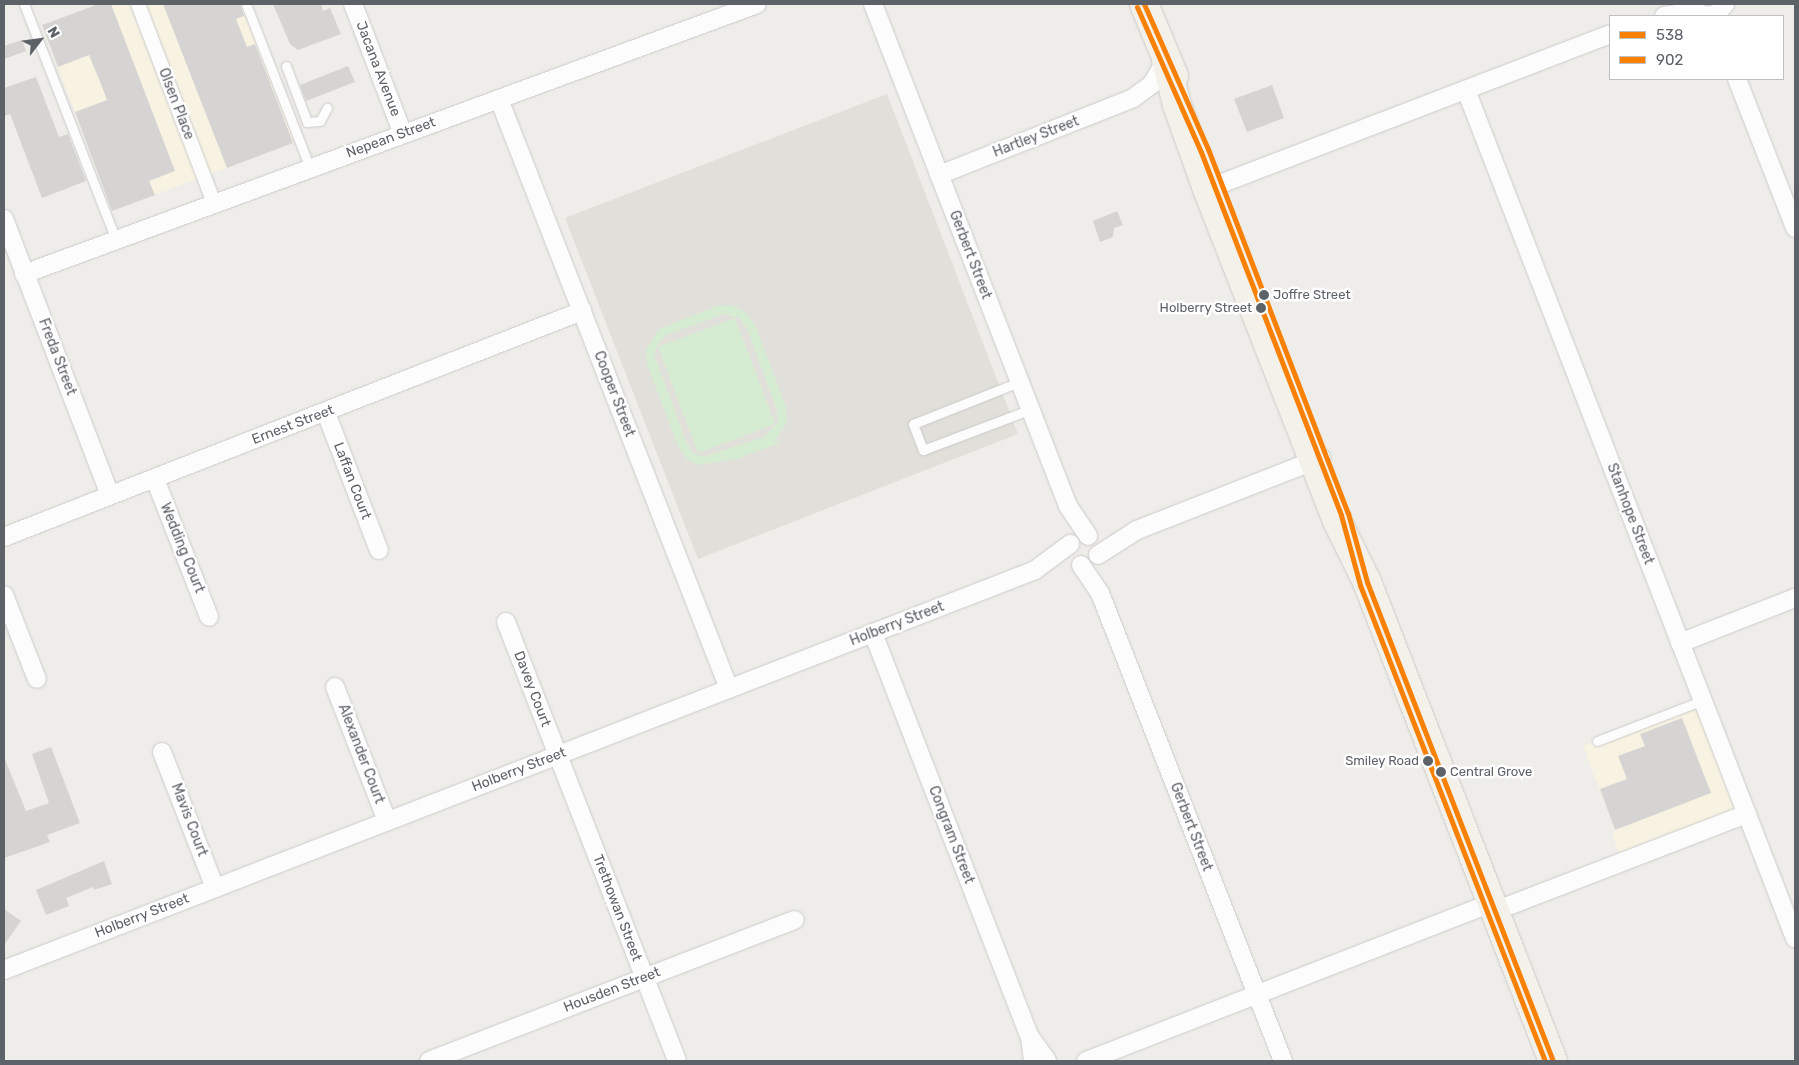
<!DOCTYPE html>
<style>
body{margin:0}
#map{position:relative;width:1799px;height:1065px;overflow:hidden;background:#eeede9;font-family:Rubik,sans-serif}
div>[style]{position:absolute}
.commercial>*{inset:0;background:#f7f2e2}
.education>*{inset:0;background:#e1dfd9}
.green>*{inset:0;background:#d6ecd2}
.building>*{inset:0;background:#d5d4d2}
.roads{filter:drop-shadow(0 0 1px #cbcbcb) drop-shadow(0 0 1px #cbcbcb)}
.service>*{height:9px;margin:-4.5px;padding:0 4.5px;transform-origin:4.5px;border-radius:4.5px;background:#fcfcfc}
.pedestrian>*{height:14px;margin:-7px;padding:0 7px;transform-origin:7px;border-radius:7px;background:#fcfcfc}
.minor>*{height:18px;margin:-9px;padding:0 9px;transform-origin:9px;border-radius:9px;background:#fcfcfc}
.primary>*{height:28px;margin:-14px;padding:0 14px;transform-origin:14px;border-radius:14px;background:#f3f1e9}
.bus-1>*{height:5px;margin:-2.5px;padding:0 2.5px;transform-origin:2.5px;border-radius:2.5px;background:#f78005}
.bus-2>*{height:5px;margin:-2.5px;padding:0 2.5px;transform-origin:2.5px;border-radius:2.5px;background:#f78005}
.dots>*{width:14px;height:14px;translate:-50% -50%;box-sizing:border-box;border:2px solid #fff;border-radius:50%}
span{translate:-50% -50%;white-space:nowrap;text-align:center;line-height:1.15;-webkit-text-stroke:5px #fff;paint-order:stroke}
.bus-label{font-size:13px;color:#5d6268}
.left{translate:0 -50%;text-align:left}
.right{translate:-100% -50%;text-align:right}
.street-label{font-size:14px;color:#5d6268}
.frame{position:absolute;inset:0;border:5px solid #5d6268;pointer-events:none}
.legend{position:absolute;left:1609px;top:15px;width:175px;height:65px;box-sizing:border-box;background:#fff;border:1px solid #bec0c3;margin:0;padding:6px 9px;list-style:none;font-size:15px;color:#5d6268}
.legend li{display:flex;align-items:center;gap:10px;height:25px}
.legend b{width:25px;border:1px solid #bec0c3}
.north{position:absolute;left:15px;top:15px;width:50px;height:50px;-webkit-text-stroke:4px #fff;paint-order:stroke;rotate:60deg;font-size:14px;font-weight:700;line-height:20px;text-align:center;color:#5d6268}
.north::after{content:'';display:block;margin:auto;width:18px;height:22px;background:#5d6268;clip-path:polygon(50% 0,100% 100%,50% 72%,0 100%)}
</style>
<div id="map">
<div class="commercial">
<div style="clip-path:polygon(99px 4px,241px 4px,295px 142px,112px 211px,42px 25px)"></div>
<div style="clip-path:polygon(1703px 700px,1747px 814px,1622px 862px,1613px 837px,1615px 830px,1583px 746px)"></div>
</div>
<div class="education">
<div style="clip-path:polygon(887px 94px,1018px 434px,698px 559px,565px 218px)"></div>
</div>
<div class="green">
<div style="clip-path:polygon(evenodd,731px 305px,744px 311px,755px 325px,786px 407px,787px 423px,774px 441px,782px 442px,736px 459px,699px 465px,687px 459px,678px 446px,647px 364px,646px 350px,659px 329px,717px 306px,731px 305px,724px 314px,739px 318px,747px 328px,777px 410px,778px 422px,764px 437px,703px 457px,693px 453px,686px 442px,654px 354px,658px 344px,666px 335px,724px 314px)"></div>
<div style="clip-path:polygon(735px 318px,775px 424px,698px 453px,658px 347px)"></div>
</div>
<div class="building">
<div style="clip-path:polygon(99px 4px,111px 4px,175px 171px,149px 181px,155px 195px,112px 211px,75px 112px,107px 100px,101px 84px,89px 55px,58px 67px,42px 25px)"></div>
<div style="clip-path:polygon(163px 4px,240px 4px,244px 16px,236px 19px,247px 47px,255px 44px,293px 143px,227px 168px)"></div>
<div style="clip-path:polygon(273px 4px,321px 4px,323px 11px,330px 8px,341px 34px,298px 50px,290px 44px)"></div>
<div style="clip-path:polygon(22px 40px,26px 51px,4px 59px,4px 46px)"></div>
<div style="clip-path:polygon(348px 66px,355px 82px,306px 101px,300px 85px)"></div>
<div style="clip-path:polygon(36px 77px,59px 137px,68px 134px,86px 181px,42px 198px,10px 114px,4px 116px,4px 88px)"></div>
<div style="clip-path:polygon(1272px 85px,1284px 118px,1247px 132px,1234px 99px)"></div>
<div style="clip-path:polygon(1117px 211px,1123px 225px,1114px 228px,1113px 237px,1100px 242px,1093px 221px)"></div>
<div style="clip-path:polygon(1682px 718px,1711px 793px,1615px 830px,1600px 789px,1627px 779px,1618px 756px,1645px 746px,1640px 734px)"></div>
<div style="clip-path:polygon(51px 747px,80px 823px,47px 835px,50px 842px,4px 858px,4px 757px,26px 811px,49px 803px,32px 754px)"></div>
<div style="clip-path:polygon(104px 861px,112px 884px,94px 890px,93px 887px,66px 898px,69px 906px,46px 915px,36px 890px)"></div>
<div style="clip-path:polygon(4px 909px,21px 921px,4px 945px)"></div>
</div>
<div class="roads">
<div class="service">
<div style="left:24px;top:4px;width:253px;rotate:68.7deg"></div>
<div style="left:246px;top:4px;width:176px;rotate:68.7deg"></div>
<div style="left:286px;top:66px;width:60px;rotate:69.4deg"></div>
<div style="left:307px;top:122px;width:13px;rotate:-4deg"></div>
<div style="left:320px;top:121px;width:15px;rotate:-62deg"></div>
<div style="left:1019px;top:382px;width:114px;rotate:158.4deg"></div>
<div style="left:913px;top:424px;width:28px;rotate:69deg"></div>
<div style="left:923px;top:450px;width:113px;rotate:-20.7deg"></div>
<div style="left:1597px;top:741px;width:114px;rotate:-21.1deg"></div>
</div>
<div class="pedestrian">
<div style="left:138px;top:4px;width:213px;rotate:69.1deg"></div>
</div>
<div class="minor">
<div style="left:353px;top:4px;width:139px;rotate:69deg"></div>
<div style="left:873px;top:4px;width:539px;rotate:68.77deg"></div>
<div style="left:1068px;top:506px;width:36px;rotate:56deg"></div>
<div style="left:1691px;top:4px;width:8px;rotate:60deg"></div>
<div style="left:1695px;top:11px;width:12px;rotate:24deg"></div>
<div style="left:1706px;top:16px;width:11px;rotate:-10deg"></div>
<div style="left:1717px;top:14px;width:13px;rotate:-51deg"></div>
<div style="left:1664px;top:16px;width:31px;rotate:-9deg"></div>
<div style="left:1737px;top:79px;width:160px;rotate:68.7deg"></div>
<div style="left:1466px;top:90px;width:910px;rotate:68.8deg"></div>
<div style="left:499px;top:99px;width:633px;rotate:68.7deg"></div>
<div style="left:939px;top:175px;width:209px;rotate:-21.6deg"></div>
<div style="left:1133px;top:98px;width:24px;rotate:-36deg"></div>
<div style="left:1152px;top:84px;width:28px;rotate:-60deg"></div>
<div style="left:1207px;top:189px;width:432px;rotate:-21deg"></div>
<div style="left:4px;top:219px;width:296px;rotate:69deg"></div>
<div style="left:24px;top:274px;width:781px;rotate:-20.22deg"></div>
<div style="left:326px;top:413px;width:147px;rotate:68.9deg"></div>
<div style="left:155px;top:479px;width:148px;rotate:68.6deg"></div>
<div style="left:4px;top:537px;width:621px;rotate:-21.36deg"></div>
<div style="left:1098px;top:555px;width:46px;rotate:-32.7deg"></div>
<div style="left:1137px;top:530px;width:198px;rotate:-21.4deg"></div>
<div style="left:1081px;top:565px;width:34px;rotate:56deg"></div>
<div style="left:1100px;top:593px;width:503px;rotate:68.64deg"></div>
<div style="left:4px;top:595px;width:90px;rotate:68.6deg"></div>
<div style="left:506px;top:622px;width:471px;rotate:68.7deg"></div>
<div style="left:873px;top:633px;width:433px;rotate:68.8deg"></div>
<div style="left:1030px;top:1037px;width:24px;rotate:83deg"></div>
<div style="left:1680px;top:643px;width:123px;rotate:-21.4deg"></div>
<div style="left:335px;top:687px;width:144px;rotate:68.8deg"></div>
<div style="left:162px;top:752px;width:146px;rotate:68.7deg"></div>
<div style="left:1495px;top:911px;width:270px;rotate:-21.1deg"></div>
<div style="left:4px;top:970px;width:1106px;rotate:-21.2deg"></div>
<div style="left:1035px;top:570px;width:44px;rotate:-36.6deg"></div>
<div style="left:1030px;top:1037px;width:29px;rotate:54deg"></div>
<div style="left:429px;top:1061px;width:392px;rotate:-21.1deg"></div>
<div style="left:1086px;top:1061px;width:436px;rotate:-21.3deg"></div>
</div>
<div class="primary">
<div style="left:1144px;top:4px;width:78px;rotate:67.4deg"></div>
<div style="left:1166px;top:60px;width:46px;rotate:76.3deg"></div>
<div style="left:1177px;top:105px;width:89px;rotate:70.3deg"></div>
<div style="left:1207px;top:189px;width:357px;rotate:68.6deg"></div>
<div style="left:1337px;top:521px;width:68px;rotate:63.8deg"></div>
<div style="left:1367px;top:582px;width:514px;rotate:68.78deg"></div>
</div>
</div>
<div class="bus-1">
<div style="left:1144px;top:4px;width:158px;rotate:66.2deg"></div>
<div style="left:1208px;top:149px;width:390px;rotate:69deg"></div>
<div style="left:1348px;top:513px;width:72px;rotate:74.6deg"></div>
<div style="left:1367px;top:582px;width:514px;rotate:68.78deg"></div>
</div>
<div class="bus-2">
<div style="left:1137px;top:7px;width:158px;rotate:66.2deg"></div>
<div style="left:1201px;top:152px;width:389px;rotate:68.9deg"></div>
<div style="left:1341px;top:515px;width:73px;rotate:74.8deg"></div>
<div style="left:1360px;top:585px;width:511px;rotate:68.76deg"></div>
</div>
<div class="dots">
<div style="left:1264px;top:295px;background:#5d6268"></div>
<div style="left:1261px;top:308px;background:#5d6268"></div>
<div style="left:1428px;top:761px;background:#5d6268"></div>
<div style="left:1441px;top:772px;background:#5d6268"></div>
</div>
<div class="bus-label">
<span class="left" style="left:1273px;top:295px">Joffre Street</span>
<span class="right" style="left:1252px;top:308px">Holberry Street</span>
<span class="right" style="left:1419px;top:761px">Smiley Road</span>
<span class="left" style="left:1450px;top:772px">Central Grove</span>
</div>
<div class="street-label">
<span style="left:378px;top:69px;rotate:69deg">Jacana Avenue</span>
<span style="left:176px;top:104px;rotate:69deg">Olsen Place</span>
<span style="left:1036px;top:137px;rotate:-21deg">Hartley Street</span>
<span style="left:391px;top:138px;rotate:-20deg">Nepean Street</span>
<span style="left:970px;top:255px;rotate:69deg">Gerbert Street</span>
<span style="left:57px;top:357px;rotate:69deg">Freda Street</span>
<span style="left:614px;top:394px;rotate:69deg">Cooper Street</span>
<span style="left:293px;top:425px;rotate:-21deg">Ernest Street</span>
<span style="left:352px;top:481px;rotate:69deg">Laffan Court</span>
<span style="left:1630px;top:514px;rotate:69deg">Stanhope Street</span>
<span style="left:182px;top:548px;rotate:68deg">Wedding Court</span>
<span style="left:897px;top:624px;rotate:-21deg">Holberry Street</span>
<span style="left:532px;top:689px;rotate:69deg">Davey Court</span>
<span style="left:361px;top:754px;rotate:69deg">Alexander Court</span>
<span style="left:519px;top:770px;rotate:-21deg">Holberry Street</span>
<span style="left:189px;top:820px;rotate:69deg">Mavis Court</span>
<span style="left:1191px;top:827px;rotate:69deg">Gerbert Street</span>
<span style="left:951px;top:835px;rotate:69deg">Congram Street</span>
<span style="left:617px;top:908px;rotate:69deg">Trethowan Street</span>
<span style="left:142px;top:916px;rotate:-21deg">Holberry Street</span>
<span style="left:612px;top:990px;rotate:-21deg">Housden Street</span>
</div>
<div class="frame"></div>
<ul class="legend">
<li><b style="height:6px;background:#f78005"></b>538</li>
<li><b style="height:6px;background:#f78005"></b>902</li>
</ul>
<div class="north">N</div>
</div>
